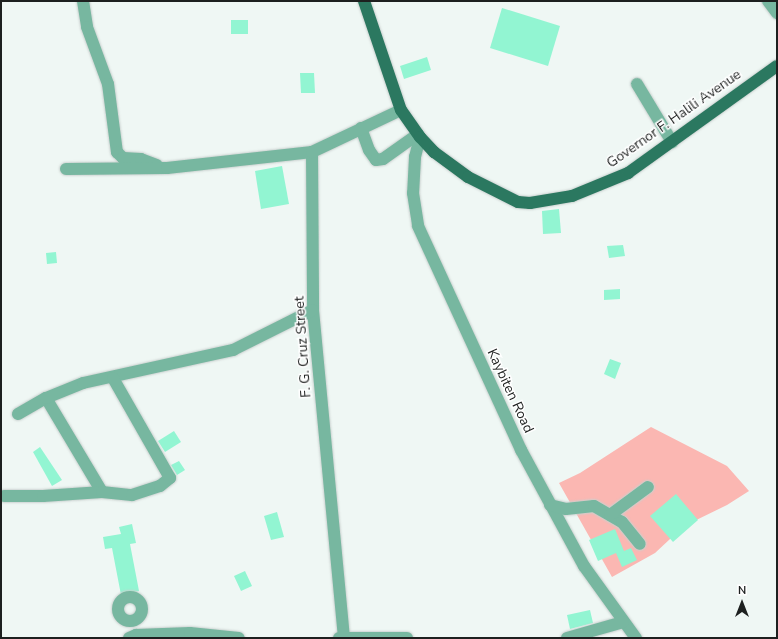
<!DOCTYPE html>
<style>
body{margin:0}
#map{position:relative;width:778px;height:639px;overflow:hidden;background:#eff7f4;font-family:"Nunito Sans",sans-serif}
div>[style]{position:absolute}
.green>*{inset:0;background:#fbb7b2}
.building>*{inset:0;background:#92f5d2}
.roads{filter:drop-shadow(0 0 1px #c9d0ce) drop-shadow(0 0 1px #c9d0ce)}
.minor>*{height:12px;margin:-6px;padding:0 6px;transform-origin:6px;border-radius:6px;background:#77b7a0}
.minor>.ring{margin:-6px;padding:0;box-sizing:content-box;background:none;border:12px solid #77b7a0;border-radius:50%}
.major>*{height:12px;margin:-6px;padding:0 6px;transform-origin:6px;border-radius:6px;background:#2b7860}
span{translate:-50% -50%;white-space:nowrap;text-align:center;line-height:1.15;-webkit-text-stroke:3px #fff;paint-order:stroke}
.street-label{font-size:14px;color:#1d201f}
.frame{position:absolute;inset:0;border:2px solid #1d201f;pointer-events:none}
.north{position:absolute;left:722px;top:583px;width:40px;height:40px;-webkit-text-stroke:3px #fff;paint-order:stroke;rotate:0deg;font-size:11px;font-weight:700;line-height:16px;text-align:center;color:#1d201f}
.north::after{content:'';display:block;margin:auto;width:14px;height:18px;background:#1d201f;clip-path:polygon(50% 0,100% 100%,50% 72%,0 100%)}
</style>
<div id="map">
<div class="green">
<div style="clip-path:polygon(651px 427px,727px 466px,749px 491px,727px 505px,684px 526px,655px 553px,612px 577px,559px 483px,580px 473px)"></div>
</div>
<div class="building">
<div style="clip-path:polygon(502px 8px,560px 26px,548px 66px,490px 48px)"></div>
<div style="clip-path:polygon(231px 20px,248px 20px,248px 34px,231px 34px)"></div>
<div style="clip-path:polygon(427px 57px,431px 70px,404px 79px,400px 66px)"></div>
<div style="clip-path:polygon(300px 73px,314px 73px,315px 93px,301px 93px)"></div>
<div style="clip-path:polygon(282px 166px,289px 204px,261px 209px,255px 171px)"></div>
<div style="clip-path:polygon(559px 209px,561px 233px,543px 234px,542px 211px)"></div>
<div style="clip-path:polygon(623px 245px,625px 256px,609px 258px,607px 246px)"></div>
<div style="clip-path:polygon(56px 252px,57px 263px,47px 264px,46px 253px)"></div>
<div style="clip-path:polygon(620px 289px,620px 299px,604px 300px,604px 290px)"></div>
<div style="clip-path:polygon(610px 359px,621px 363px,615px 379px,604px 374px)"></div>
<div style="clip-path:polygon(174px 431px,181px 442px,165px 452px,158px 441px)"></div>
<div style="clip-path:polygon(40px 447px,62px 480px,52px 486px,33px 452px)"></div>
<div style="clip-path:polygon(179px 461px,185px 470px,177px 475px,171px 465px)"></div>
<div style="clip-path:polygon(676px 494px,698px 520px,673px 542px,650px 516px)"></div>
<div style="clip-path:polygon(277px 512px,284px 537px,271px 540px,264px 516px)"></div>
<div style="clip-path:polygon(132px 524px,136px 543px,130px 544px,139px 591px,121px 595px,112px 548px,105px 549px,103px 537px,121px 534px,119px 527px)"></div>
<div style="clip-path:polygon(615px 529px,624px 551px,631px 548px,637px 560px,622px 567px,616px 553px,598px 561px,589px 540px)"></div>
<div style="clip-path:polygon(245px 571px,252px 586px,241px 591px,234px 576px)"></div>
<div style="clip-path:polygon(590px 610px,593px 623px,570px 629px,567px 615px)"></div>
</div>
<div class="roads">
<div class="minor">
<div style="left:83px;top:1px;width:26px;rotate:81deg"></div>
<div style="left:87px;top:27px;width:61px;rotate:69.8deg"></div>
<div style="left:108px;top:84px;width:69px;rotate:82.5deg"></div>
<div style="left:117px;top:152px;width:8px;rotate:45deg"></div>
<div style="left:123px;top:158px;width:18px;rotate:3deg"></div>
<div style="left:141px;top:159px;width:17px;rotate:21deg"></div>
<div style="left:768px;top:1px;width:15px;rotate:53deg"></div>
<div style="left:637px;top:84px;width:68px;rotate:58.9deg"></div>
<div style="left:361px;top:128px;width:23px;rotate:70deg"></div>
<div style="left:369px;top:150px;width:12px;rotate:55deg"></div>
<div style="left:376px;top:160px;width:7px;rotate:-8deg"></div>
<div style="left:383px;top:159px;width:43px;rotate:-35.5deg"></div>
<div style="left:420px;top:137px;width:21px;rotate:104deg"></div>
<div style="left:415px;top:157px;width:36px;rotate:93deg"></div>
<div style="left:413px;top:193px;width:33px;rotate:81deg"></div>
<div style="left:418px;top:226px;width:247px;rotate:65.3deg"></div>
<div style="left:521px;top:450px;width:132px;rotate:61.5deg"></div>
<div style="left:584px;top:566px;width:89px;rotate:54.2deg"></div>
<div style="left:312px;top:152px;width:158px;rotate:89.6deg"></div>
<div style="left:313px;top:310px;width:329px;rotate:84.6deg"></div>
<div style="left:66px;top:169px;width:101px;rotate:-0.6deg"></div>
<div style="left:167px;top:168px;width:146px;rotate:-6.3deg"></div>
<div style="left:312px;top:152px;width:98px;rotate:-25.3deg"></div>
<div style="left:46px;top:398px;width:109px;rotate:59.2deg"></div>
<div style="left:18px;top:414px;width:32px;rotate:-30deg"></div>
<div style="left:46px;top:398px;width:40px;rotate:-22deg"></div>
<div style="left:83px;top:383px;width:154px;rotate:-12.4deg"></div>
<div style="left:233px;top:350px;width:89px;rotate:-26.6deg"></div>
<div style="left:4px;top:496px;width:39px"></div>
<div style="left:43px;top:496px;width:59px;rotate:-3.9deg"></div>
<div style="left:102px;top:492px;width:30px;rotate:6deg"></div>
<div style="left:132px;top:495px;width:29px;rotate:-18deg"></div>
<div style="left:160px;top:486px;width:13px;rotate:-39deg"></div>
<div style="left:170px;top:478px;width:115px;rotate:-119.7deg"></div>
<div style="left:550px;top:505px;width:16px;rotate:14deg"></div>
<div style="left:566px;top:509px;width:28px;rotate:-6deg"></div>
<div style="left:594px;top:506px;width:32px;rotate:30deg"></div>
<div style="left:622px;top:522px;width:28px;rotate:51deg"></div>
<div style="left:610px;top:515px;width:47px;rotate:-36.4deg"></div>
<div class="ring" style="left:118px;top:597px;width:12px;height:12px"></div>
<div style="left:129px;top:638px;width:8px;rotate:-23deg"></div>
<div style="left:136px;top:635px;width:54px;rotate:-2.1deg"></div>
<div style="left:190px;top:633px;width:49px;rotate:5.8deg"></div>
<div style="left:339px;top:638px;width:68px"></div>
<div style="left:567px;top:638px;width:58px;rotate:-15.9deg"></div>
</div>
<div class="major">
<div style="left:364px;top:1px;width:115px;rotate:71.3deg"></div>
<div style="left:401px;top:110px;width:33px;rotate:55deg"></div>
<div style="left:420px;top:137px;width:21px;rotate:47deg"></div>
<div style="left:434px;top:152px;width:42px;rotate:36.3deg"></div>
<div style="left:468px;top:177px;width:56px;rotate:26.6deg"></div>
<div style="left:518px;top:202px;width:12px;rotate:5deg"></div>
<div style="left:530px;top:203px;width:43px;rotate:-9.5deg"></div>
<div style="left:572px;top:196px;width:61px;rotate:-22.3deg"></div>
<div style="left:628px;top:173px;width:183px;rotate:-35.7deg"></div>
</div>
</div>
<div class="street-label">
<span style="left:674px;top:119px;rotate:-35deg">Governor F. Halili Avenue</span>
<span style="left:303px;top:347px;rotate:-94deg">F. G. Cruz Street</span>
<span style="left:510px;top:391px;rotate:65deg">Kaybiten Road</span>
</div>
<div class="frame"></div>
<div class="north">N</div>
</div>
